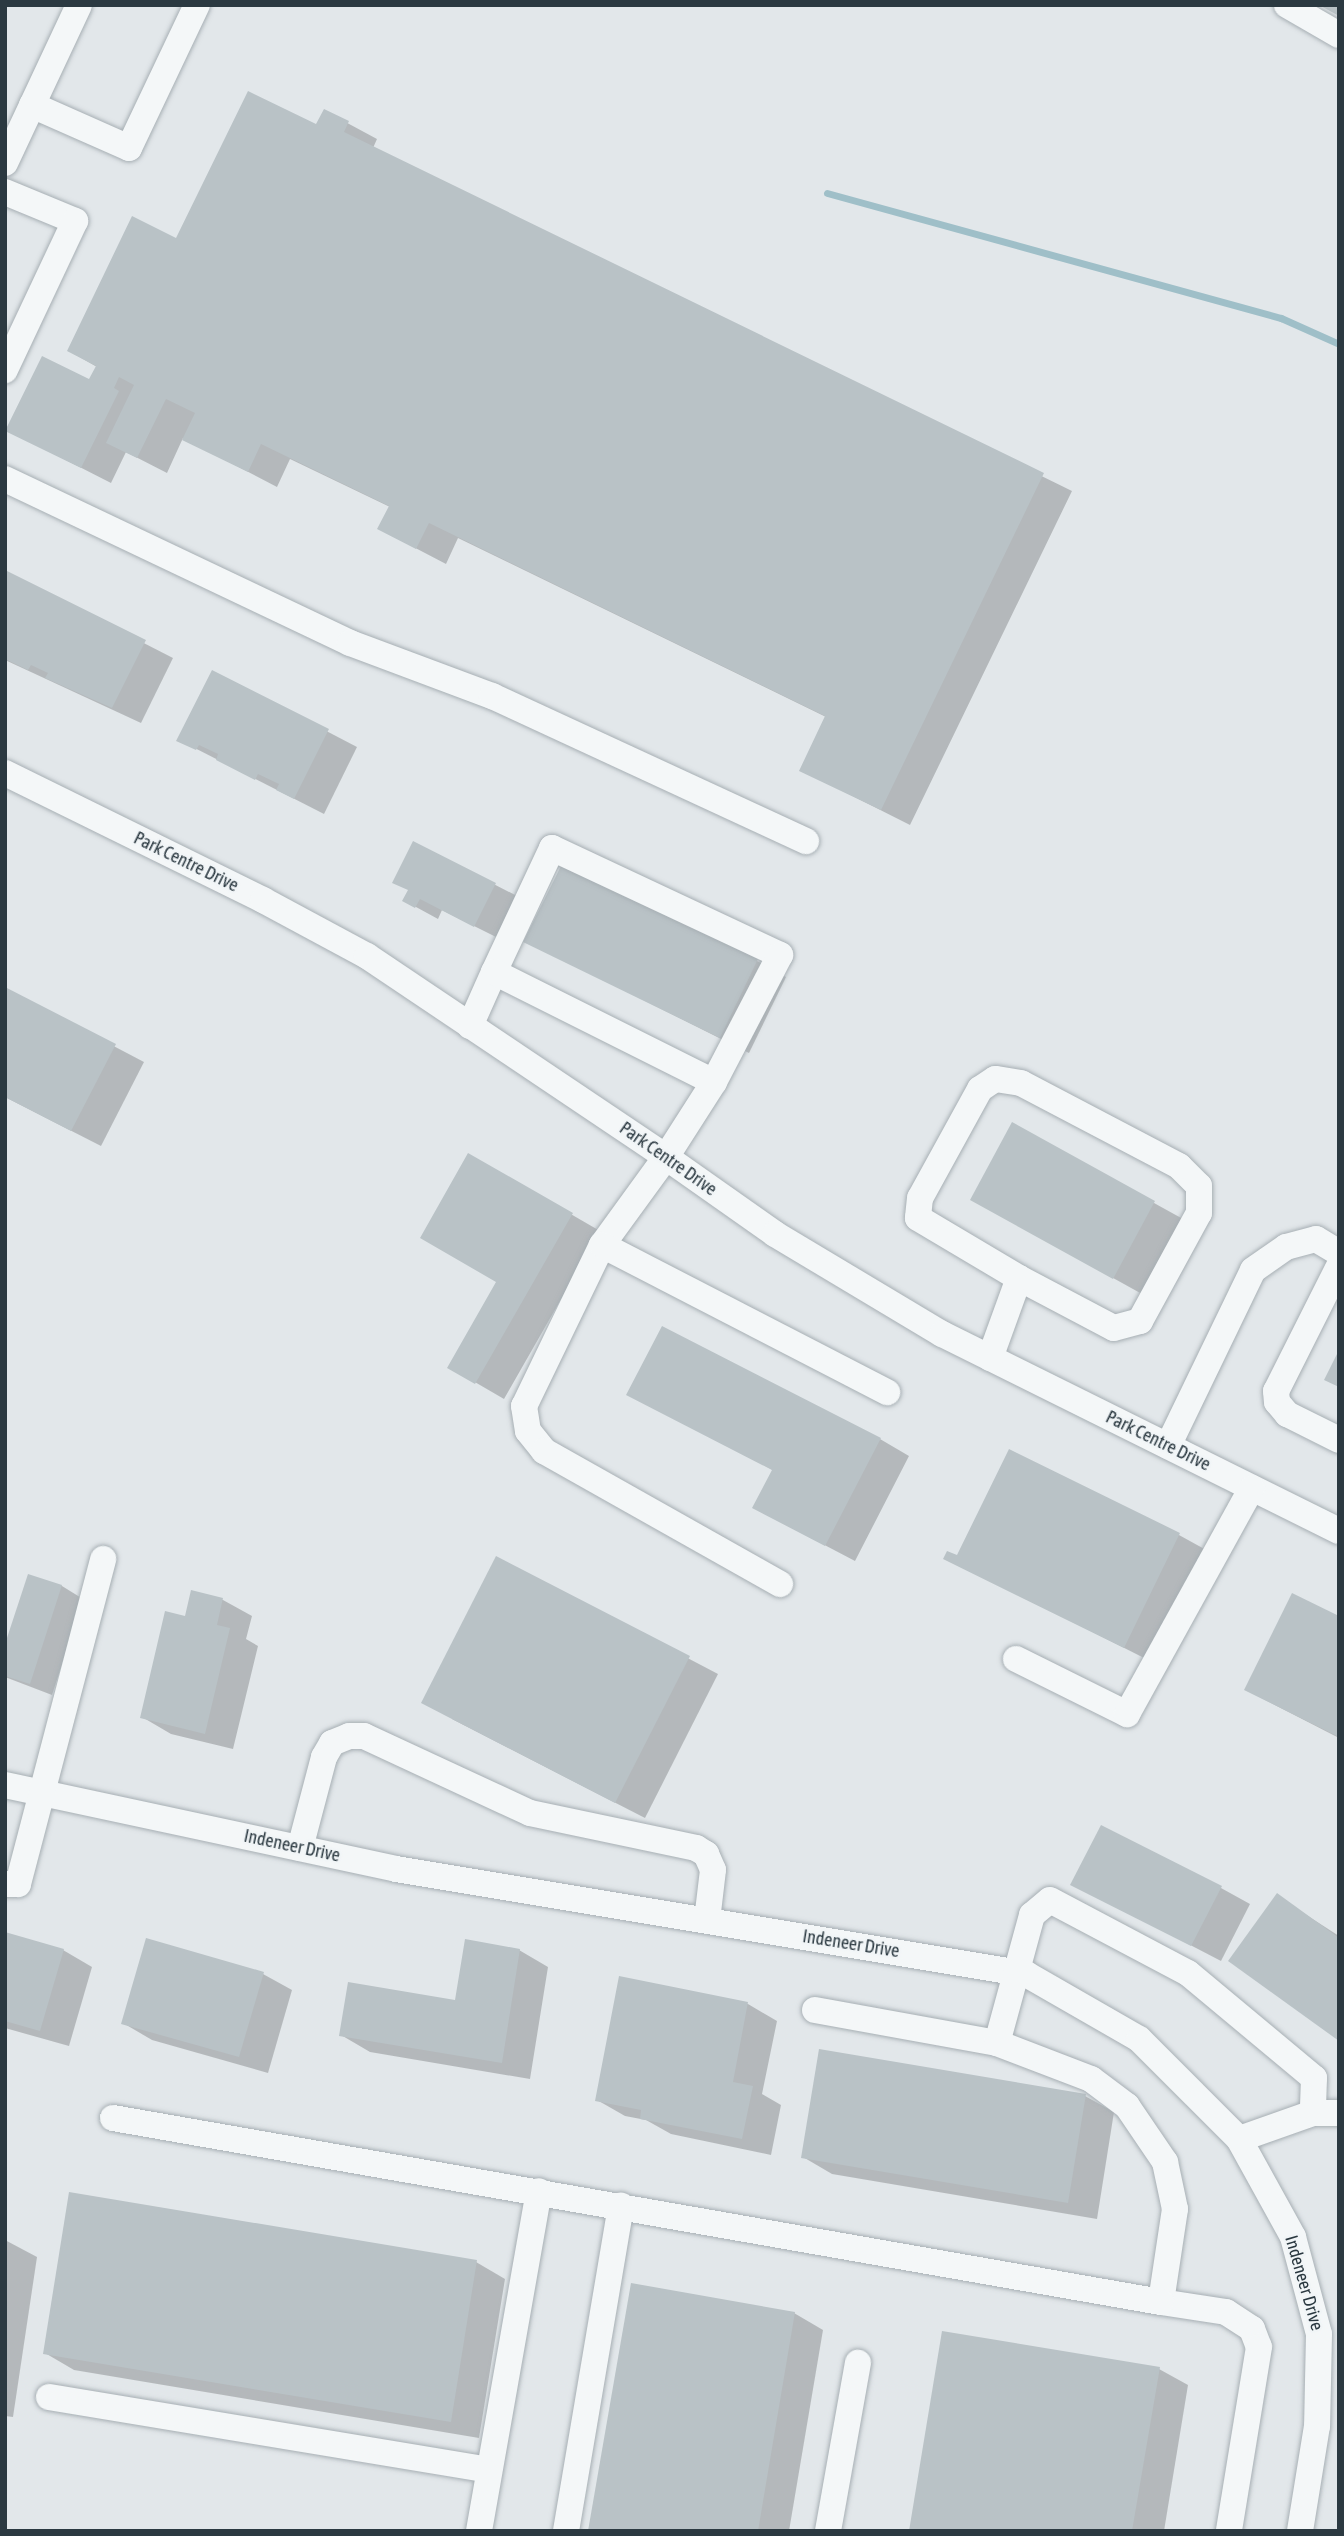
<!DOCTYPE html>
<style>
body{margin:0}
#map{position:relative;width:1344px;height:2536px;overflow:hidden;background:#e2e7ea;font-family:"Asap Condensed",sans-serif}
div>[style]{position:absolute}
.shadow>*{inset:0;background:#0003}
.stream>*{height:7px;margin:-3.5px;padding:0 3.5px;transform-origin:3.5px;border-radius:3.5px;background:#9fbfc8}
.building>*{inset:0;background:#b9c2c6}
.roads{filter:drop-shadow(0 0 2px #a7afb4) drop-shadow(0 0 2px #a7afb4)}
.minor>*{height:26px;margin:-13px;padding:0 13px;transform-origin:13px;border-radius:13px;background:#f4f7f8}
span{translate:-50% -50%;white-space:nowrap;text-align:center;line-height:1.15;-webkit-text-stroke:5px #f1f5f7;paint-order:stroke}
.street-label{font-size:18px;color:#2b3941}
.frame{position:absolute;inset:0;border:7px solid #2b3941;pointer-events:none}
</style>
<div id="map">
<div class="shadow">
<div style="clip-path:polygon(325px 111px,377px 139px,373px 148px,1072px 491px,910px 825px,801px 770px,826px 717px,458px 538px,446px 564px,379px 529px,390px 507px,290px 459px,277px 487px,183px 438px,167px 473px,126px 452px,111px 483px,7px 430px,90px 381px,97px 367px,69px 351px,177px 240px,317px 127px)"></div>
<div style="clip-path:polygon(5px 572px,173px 658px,141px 723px,5px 660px)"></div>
<div style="clip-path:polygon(213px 672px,357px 747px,324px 814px,179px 740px)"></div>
<div style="clip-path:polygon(414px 843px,517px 896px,496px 937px,442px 910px,438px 919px,405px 901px,410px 891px)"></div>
<div style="clip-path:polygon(526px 941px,757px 961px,786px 977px,749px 1053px)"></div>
<div style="clip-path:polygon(5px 989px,144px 1062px,101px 1146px,5px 1097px)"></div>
<div style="clip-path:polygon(1013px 1125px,1183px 1219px,1142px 1294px,1001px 1216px)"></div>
<div style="clip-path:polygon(469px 1155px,600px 1231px,504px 1399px,449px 1367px,498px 1281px)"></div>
<div style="clip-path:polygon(629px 1395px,880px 1439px,909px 1456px,855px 1561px,754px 1508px,773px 1470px)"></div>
<div style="clip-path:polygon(1179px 1535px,1208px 1551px,1154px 1663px,946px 1558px)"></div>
<div style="clip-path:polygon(497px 1558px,718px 1674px,645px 1818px,452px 1719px)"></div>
<div style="clip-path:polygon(29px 1576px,62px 1586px,83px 1599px,52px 1695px,5px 1677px,5px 1649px)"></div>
<div style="clip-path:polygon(192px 1592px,223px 1600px,252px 1616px,246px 1639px,258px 1646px,233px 1749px,171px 1734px,142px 1717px,186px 1618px)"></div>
<div style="clip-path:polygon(1339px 1618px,1339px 1738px,1246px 1690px)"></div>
<div style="clip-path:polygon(1073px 1884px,1221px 1888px,1250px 1904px,1221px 1961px)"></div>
<div style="clip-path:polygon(1277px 1896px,1339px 1936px,1339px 2038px)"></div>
<div style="clip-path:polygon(5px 1934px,63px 1950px,92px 1967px,69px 2046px,5px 2028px)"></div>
<div style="clip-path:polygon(519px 1950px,548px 1967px,530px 2079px,370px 2052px,341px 2035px,456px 2002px)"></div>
<div style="clip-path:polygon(263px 1974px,292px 1990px,268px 2073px,152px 2040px,123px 2023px)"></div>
<div style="clip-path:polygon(621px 1978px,748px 2004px,777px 2021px,762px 2094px,781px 2105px,771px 2155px,671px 2134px,646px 2120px,625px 2116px,597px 2100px)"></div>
<div style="clip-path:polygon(1085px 2096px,1114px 2112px,1097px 2219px,832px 2174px,803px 2157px)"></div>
<div style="clip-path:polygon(5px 2240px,37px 2257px,13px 2417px,5px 2416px)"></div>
<div style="clip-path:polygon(476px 2262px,505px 2279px,479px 2438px,74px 2370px,45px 2353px)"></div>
<div style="clip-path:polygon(794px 2313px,823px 2330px,789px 2531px,590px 2531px)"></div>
<div style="clip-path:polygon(1159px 2369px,1188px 2385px,1164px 2531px,911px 2531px)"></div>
</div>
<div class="stream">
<div style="left:827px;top:193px;width:471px;rotate:15.4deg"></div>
<div style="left:1281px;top:318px;width:64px;rotate:24.1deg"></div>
</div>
<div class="building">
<div style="clip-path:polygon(1319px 5px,1339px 5px,1339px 16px)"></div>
<div style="clip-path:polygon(248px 91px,316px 124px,324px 109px,349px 121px,344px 132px,1044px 473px,881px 810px,799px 771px,825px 716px,429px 523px,416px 549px,377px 529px,389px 506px,261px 444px,248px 472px,182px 440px,195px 413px,166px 399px,137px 458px,106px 443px,134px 385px,119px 377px,114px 388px,119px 391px,81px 468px,5px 431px,42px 356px,89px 379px,96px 366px,67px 351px,132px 216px,176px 238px)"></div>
<div style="clip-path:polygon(5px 570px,146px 640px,112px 708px,45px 678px,48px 673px,31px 665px,28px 670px,5px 659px)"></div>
<div style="clip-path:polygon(212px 670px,329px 729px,294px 799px,276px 790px,279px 784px,258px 774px,255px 780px,216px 760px,218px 754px,199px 745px,196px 750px,176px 741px)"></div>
<div style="clip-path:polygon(413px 841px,496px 883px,474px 927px,420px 899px,415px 908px,402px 901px,408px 890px,392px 883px)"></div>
<div style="clip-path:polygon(562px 864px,758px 959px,720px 1038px,523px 942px)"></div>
<div style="clip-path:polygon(5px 987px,116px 1044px,71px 1131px,5px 1097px)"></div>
<div style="clip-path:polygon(1012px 1122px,1155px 1201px,1113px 1279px,970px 1200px)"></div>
<div style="clip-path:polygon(468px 1153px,573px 1213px,475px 1384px,447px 1368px,496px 1282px,420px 1238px)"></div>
<div style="clip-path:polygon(662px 1326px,881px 1438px,825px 1546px,752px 1508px,772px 1470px,626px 1395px)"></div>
<div style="clip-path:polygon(1339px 1350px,1339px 1387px,1324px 1380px)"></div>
<div style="clip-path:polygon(1009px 1449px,1180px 1533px,1124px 1648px,943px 1559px,947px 1551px,957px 1555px)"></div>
<div style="clip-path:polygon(496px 1556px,690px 1656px,615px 1803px,421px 1703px)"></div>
<div style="clip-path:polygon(28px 1574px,62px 1585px,30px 1684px,5px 1676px,5px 1644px)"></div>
<div style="clip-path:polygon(191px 1590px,223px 1598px,217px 1625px,230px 1628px,205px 1734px,140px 1718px,165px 1611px,185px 1616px)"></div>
<div style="clip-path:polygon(1292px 1593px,1339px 1616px,1339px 1737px,1244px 1690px)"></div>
<div style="clip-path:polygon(1101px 1825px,1222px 1886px,1191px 1946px,1070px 1885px)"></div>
<div style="clip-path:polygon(1277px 1893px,1339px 1938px,1339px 2041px,1228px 1961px)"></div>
<div style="clip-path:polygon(5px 1932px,64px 1949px,40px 2031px,5px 2021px)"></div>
<div style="clip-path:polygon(146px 1938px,264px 1972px,239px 2057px,121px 2024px)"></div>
<div style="clip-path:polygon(465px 1939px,520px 1949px,502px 2063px,339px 2036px,348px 1982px,455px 2000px)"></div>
<div style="clip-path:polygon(619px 1976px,748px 2002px,733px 2082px,753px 2086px,742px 2139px,640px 2119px,641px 2110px,595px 2101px)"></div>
<div style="clip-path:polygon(819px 2049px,1086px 2094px,1068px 2203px,801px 2158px)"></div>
<div style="clip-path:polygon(69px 2192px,477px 2260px,451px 2422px,43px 2354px)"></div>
<div style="clip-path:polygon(631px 2283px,795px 2312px,758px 2531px,588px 2531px)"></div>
<div style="clip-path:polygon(942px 2331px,1160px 2367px,1132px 2531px,909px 2531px)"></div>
</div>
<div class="roads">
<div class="minor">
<div style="left:1287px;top:5px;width:60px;rotate:30deg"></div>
<div style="left:32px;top:105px;width:106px;rotate:23.9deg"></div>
<div style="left:129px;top:148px;width:158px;rotate:-64.6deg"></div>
<div style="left:5px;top:163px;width:174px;rotate:-64.9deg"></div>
<div style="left:5px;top:192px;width:76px;rotate:22.5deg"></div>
<div style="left:75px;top:221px;width:165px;rotate:115.2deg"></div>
<div style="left:5px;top:479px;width:382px;rotate:25.4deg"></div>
<div style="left:350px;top:643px;width:152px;rotate:20.5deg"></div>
<div style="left:492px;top:696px;width:346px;rotate:24.8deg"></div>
<div style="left:5px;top:773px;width:288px;rotate:26.2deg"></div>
<div style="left:263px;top:900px;width:118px;rotate:28.3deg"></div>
<div style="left:367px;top:956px;width:360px;rotate:33.9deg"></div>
<div style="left:666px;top:1157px;width:133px;rotate:35.2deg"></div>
<div style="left:775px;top:1234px;width:195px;rotate:30.9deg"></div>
<div style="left:942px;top:1334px;width:443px;rotate:26.4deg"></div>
<div style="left:494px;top:972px;width:137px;rotate:-64.9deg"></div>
<div style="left:552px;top:848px;width:252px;rotate:25.1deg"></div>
<div style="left:780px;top:955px;width:143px;rotate:117.5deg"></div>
<div style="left:470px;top:1026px;width:59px;rotate:-66deg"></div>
<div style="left:494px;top:972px;width:246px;rotate:26.6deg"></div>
<div style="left:714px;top:1082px;width:89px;rotate:122.6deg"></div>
<div style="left:666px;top:1157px;width:109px;rotate:126deg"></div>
<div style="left:602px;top:1245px;width:179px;rotate:115.8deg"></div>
<div style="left:524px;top:1406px;width:25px;rotate:81deg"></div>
<div style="left:528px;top:1431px;width:26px;rotate:51deg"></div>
<div style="left:544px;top:1451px;width:271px;rotate:29.4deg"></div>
<div style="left:602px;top:1245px;width:321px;rotate:27.3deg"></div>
<div style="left:1339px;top:1266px;width:140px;rotate:116.7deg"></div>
<div style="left:1276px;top:1391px;width:11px;rotate:85deg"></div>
<div style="left:1277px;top:1402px;width:16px;rotate:50deg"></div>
<div style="left:1287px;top:1414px;width:58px;rotate:26.6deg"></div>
<div style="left:990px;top:1358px;width:85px;rotate:-70.1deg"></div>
<div style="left:1019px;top:1278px;width:107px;rotate:27.8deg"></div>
<div style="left:1114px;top:1328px;width:27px;rotate:-15deg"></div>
<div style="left:1140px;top:1321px;width:123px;rotate:-61.4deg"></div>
<div style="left:1199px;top:1213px;width:27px;rotate:-90deg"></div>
<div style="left:1199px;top:1186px;width:28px;rotate:-135deg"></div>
<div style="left:1179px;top:1166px;width:178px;rotate:-152.3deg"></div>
<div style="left:1021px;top:1083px;width:26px;rotate:-171deg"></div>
<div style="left:995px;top:1079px;width:18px;rotate:146deg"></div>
<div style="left:980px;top:1089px;width:124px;rotate:118.8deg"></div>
<div style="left:920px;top:1198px;width:20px;rotate:96deg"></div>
<div style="left:918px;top:1218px;width:117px;rotate:30.7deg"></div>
<div style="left:1168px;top:1446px;width:195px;rotate:-64.2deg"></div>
<div style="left:1253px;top:1270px;width:40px;rotate:-34.9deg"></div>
<div style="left:1286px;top:1247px;width:31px;rotate:-15deg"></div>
<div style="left:1316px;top:1239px;width:27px;rotate:31deg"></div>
<div style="left:1016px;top:1659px;width:124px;rotate:26.4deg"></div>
<div style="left:1127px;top:1714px;width:258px;rotate:-61.1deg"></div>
<div style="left:5px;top:1785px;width:400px;rotate:12.1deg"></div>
<div style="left:396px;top:1869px;width:639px;rotate:9.46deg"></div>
<div style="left:1026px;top:1974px;width:130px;rotate:29.9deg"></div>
<div style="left:1139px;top:2039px;width:141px;rotate:45deg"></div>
<div style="left:1239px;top:2139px;width:112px;rotate:61.1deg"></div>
<div style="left:1293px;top:2237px;width:100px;rotate:75deg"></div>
<div style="left:1319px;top:2334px;width:92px;rotate:91.2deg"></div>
<div style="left:1317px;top:2426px;width:106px;rotate:99.2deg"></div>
<div style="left:300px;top:1848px;width:94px;rotate:-75.2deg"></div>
<div style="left:324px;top:1757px;width:16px;rotate:-60deg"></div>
<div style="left:332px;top:1743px;width:18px;rotate:-22deg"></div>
<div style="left:349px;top:1736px;width:15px"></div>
<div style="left:364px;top:1736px;width:183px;rotate:24.9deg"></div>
<div style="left:530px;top:1813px;width:170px;rotate:11.9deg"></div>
<div style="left:696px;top:1848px;width:12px;rotate:31deg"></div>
<div style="left:706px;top:1854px;width:17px;rotate:66deg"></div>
<div style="left:713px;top:1870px;width:50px;rotate:96.8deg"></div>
<div style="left:5px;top:1884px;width:13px"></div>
<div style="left:18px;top:1884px;width:336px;rotate:-75.3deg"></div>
<div style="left:815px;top:2010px;width:185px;rotate:10.3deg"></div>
<div style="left:997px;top:2043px;width:133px;rotate:-74.7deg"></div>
<div style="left:1032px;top:1915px;width:23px;rotate:-40deg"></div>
<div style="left:1050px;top:1900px;width:156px;rotate:27.9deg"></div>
<div style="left:1188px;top:1973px;width:164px;rotate:39.8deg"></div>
<div style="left:1314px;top:2078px;width:35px;rotate:92deg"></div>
<div style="left:1313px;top:2113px;width:78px;rotate:160.6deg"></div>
<div style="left:997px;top:2043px;width:101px;rotate:21deg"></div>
<div style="left:1091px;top:2079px;width:45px;rotate:36.9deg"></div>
<div style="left:1127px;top:2106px;width:68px;rotate:55.8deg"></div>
<div style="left:1165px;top:2162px;width:48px;rotate:78deg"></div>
<div style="left:1175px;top:2209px;width:94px;rotate:98.6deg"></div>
<div style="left:1161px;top:2302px;width:66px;rotate:8.7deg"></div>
<div style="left:1226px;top:2312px;width:31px;rotate:33deg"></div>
<div style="left:1252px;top:2329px;width:19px;rotate:69deg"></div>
<div style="left:1259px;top:2347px;width:186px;rotate:99.3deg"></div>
<div style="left:1313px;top:2113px;width:26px"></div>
<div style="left:113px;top:2118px;width:1064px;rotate:9.96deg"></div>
<div style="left:49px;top:2397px;width:446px;rotate:9.4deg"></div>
<div style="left:479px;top:2531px;width:345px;rotate:-80deg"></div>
<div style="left:566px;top:2531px;width:330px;rotate:-80.4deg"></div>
<div style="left:828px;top:2531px;width:171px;rotate:-79.9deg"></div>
</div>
</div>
<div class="street-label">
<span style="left:186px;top:862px;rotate:26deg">Park Centre Drive</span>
<span style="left:668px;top:1159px;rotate:35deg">Park Centre Drive</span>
<span style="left:1158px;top:1441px;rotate:26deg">Park Centre Drive</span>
<span style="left:292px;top:1846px;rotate:12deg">Indeneer Drive</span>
<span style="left:851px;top:1944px;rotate:9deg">Indeneer Drive</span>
<span style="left:1304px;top:2283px;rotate:74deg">Indeneer Drive</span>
</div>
<div class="frame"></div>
</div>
